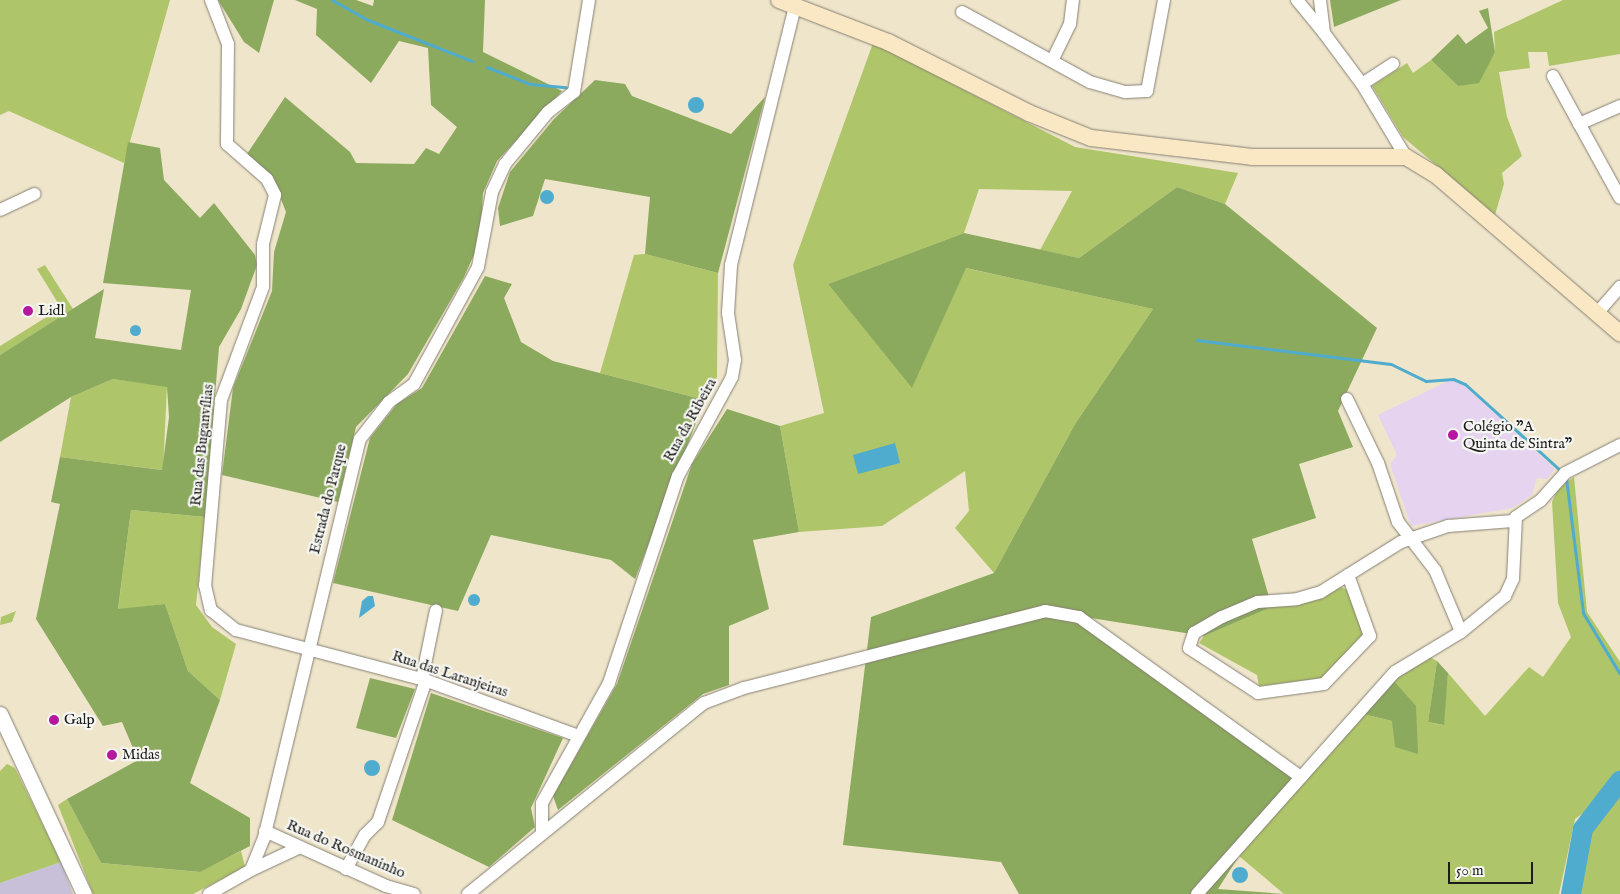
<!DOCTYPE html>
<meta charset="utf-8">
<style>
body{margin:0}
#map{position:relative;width:1620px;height:894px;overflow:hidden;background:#efe5cb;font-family:"IM FELL English",serif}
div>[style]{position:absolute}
.built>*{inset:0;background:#e5d3f0}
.industrial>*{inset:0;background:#c7c0d8}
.green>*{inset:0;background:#afc569}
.forest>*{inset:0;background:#8baa5d}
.water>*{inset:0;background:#50acce}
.round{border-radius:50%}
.stream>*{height:3px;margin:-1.5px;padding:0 1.5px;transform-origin:1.5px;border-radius:1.5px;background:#50acce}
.river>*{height:20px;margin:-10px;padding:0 10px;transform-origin:10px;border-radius:10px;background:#50acce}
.roads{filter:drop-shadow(0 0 1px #868074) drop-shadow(0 0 1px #868074)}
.minor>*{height:12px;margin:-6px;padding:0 6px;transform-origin:6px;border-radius:6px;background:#fff}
.tertiary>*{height:15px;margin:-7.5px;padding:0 7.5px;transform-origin:7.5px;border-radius:7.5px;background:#fff}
.secondary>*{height:16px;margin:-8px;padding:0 8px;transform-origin:8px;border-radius:8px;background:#fae7c3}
.dots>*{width:14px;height:14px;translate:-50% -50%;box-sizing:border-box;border:2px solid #f6f6f2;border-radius:50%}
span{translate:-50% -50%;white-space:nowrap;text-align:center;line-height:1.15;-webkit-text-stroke:4.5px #f6f6f2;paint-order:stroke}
.poi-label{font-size:15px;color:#1c1c1c}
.left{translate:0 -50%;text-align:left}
.street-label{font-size:15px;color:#1c1c1c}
.scale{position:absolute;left:1448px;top:862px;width:85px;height:22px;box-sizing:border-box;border:2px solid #1c1c1c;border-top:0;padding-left:6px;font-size:15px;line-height:18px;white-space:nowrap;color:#1c1c1c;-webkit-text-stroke:4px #f6f6f2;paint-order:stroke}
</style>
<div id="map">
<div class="built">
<div style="clip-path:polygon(1450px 380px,1464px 385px,1555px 469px,1547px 479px,1537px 478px,1532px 495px,1512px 508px,1411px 526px,1390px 464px,1397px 455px,1378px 415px)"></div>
</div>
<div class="industrial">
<div style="clip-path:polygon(61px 862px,73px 894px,0 894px,0 883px)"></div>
</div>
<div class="green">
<div style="clip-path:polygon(0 0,170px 0,124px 163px,9px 111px,0 115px)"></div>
<div style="clip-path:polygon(1563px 0,1620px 0,1620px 54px,1549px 66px,1547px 52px,1528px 52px,1530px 68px,1499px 72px,1507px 117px,1522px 156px,1502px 173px,1504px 184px,1495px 215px,1403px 137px,1372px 86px,1407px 63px,1413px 73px,1431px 60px,1458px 86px,1495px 52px,1494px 32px)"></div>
<div style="clip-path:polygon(873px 43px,1075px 147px,1238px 173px,1225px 204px,1177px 187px,1079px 258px,1040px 250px,1072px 191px,979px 189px,964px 233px,828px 284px,912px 387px,965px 268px,1153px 309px,1075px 424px,994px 573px,955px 528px,969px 511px,965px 471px,882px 526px,799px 532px,780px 426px,824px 413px,793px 265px)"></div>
<div style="clip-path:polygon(645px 254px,718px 273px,717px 377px,705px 400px,600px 373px,634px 255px)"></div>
<div style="clip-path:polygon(45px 265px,73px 309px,0 355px,0 346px,61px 308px,37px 269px)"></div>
<div style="clip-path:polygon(113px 379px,167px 386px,163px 470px,60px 457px,71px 397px)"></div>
<div style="clip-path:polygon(1574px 477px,1587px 612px,1620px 662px,1620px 773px,1592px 807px,1575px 819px,1559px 894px,1284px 894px,1239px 856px,1363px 714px,1392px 721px,1392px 679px,1428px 656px,1437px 661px,1428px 722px,1443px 725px,1448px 673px,1485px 716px,1529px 667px,1543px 677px,1571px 637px,1558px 603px,1552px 502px,1558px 488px)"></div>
<div style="clip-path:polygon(131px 510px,205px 517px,196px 605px,212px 627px,236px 644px,220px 700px,188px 671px,165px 604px,118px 610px)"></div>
<div style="clip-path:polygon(1340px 587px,1348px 590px,1364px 638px,1324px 678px,1259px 686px,1257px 675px,1199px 643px,1204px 636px,1272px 607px)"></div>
<div style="clip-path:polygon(16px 611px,12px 622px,0 625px,1px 617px)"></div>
<div style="clip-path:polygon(7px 764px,15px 768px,61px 862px,0 883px,0 771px)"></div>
<div style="clip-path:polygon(1620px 793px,1620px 894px,1579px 894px,1591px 829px)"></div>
<div style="clip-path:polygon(67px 799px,101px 863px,199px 872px,241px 851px,245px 867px,193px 894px,93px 894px,58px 805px)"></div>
</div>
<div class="forest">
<div style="clip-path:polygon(218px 0,274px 0,259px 53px,244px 42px)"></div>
<div style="clip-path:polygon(295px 0,356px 0,373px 6px,374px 0,485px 0,483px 52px,562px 91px,497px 161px,483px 193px,480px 241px,464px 277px,408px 374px,356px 427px,338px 502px,222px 475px,233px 388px,272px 291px,274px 252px,286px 212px,272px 176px,247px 154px,285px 97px,350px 152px,356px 163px,414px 164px,426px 148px,439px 154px,457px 127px,431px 105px,428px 48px,399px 41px,371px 83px,316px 35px,317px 9px)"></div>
<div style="clip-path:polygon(1330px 0,1401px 0,1334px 27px)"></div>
<div style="clip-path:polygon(1488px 8px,1495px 52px,1479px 83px,1458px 86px,1431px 60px,1458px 34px,1466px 44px,1488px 28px,1479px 11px)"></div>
<div style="clip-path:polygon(595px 80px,625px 84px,632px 96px,731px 134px,765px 97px,718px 273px,645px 254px,650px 197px,545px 179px,533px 216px,500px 226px,498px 208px,510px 172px,554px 119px)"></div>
<div style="clip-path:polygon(128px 142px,160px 148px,164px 180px,200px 218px,214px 203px,255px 255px,257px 265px,241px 309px,219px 347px,205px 517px,131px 510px,118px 609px,165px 604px,188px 671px,220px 700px,190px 783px,250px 818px,250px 846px,200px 872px,101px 863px,67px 799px,138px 760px,122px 722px,103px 726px,36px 619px,60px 504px,51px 502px,60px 457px,162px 470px,169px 417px,167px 387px,113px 379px,71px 397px,0 442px,0 355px,104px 289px,95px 338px,181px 350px,191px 290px,103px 283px)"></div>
<div style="clip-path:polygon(1177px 187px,1225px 204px,1377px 328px,1338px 411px,1353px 447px,1299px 464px,1316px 518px,1252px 539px,1272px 607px,1204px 636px,1091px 618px,1306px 779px,1239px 856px,1218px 889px,1284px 894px,1019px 894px,1001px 862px,843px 845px,871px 617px,994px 573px,1075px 424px,1153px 309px,966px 268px,912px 388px,828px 284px,964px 233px,1079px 258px)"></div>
<div style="clip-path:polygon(485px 276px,512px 284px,504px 298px,521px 342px,553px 361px,705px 400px,635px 579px,611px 560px,491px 535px,458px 611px,333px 583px,370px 438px,397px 404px,422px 388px)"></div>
<div style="clip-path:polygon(727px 409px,780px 426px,799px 532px,753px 540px,769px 609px,729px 626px,729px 685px,703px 694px,558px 810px,553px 796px,617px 684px,692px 464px)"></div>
<div style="clip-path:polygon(1437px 661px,1448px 673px,1444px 725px,1428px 722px)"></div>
<div style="clip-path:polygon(370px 678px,415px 689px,396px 738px,356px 728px)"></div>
<div style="clip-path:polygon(1392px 679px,1416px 706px,1418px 754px,1395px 747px,1392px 721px,1363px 714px)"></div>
<div style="clip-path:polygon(431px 693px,563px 738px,531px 808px,535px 827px,489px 867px,392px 820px)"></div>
</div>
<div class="water">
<div class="round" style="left:688px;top:97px;width:16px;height:16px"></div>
<div class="round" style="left:540px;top:190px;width:14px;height:14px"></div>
<div class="round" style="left:129.5px;top:324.5px;width:11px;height:11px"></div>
<div style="clip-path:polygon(895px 443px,900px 463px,858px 474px,853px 455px)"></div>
<div class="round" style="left:468px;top:594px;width:12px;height:12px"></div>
<div style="clip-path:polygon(368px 596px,373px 596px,375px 606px,359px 618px,362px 601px)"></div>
<div class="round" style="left:364px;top:760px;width:16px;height:16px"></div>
<div class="round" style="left:1232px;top:867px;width:16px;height:16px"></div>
</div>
<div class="stream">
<div style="left:332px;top:0;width:41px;rotate:29.1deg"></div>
<div style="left:368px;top:20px;width:112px;rotate:21.5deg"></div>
<div style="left:487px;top:67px;width:46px;rotate:21.6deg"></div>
<div style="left:530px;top:84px;width:36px;rotate:5deg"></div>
<div style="left:1197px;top:340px;width:195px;rotate:7.1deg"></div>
<div style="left:1391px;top:364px;width:39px;rotate:26deg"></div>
<div style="left:1426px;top:381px;width:27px;rotate:-4deg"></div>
<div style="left:1453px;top:379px;width:13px;rotate:23deg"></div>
<div style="left:1465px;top:384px;width:130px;rotate:42.2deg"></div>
<div style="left:1566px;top:478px;width:136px;rotate:82.8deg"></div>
<div style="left:1583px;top:613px;width:71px;rotate:58.8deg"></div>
</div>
<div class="river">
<div style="left:1571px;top:894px;width:66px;rotate:-79.5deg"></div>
<div style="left:1583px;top:829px;width:61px;rotate:-52.4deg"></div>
</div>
<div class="roads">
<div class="minor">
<div style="left:211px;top:0;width:47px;rotate:68.9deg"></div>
<div style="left:228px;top:44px;width:100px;rotate:90.6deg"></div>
<div style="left:227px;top:144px;width:53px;rotate:41.2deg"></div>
<div style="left:267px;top:179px;width:18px;rotate:63deg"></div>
<div style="left:275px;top:195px;width:50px;rotate:103.8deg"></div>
<div style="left:263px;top:244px;width:43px;rotate:90deg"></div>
<div style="left:263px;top:287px;width:121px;rotate:110.4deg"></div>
<div style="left:221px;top:400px;width:186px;rotate:94.9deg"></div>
<div style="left:205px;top:585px;width:26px;rotate:77deg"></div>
<div style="left:211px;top:610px;width:32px;rotate:39deg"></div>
<div style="left:236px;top:630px;width:192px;rotate:14.8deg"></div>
<div style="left:422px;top:679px;width:167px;rotate:20deg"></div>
<div style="left:1297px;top:0;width:43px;rotate:50.7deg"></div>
<div style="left:1320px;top:0;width:33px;rotate:83deg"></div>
<div style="left:1324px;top:33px;width:64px;rotate:53.3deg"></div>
<div style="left:1362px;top:84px;width:85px;rotate:58.9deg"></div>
<div style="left:962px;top:12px;width:146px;rotate:28.7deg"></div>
<div style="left:1090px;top:82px;width:37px;rotate:16deg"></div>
<div style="left:1126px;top:92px;width:21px;rotate:-3deg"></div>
<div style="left:1147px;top:91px;width:93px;rotate:-79.4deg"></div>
<div style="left:1052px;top:61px;width:41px;rotate:-64.1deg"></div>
<div style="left:1070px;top:24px;width:24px;rotate:-83deg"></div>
<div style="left:1553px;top:76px;width:139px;rotate:61.2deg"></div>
<div style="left:1362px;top:84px;width:37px;rotate:-33deg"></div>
<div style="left:1579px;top:124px;width:45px;rotate:-23.7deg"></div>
<div style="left:0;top:210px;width:38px;rotate:-25deg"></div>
<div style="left:1599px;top:311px;width:32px;rotate:-49deg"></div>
<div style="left:1347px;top:399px;width:71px;rotate:64.2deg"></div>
<div style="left:1378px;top:463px;width:62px;rotate:71.3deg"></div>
<div style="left:1398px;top:522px;width:61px;rotate:52.4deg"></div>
<div style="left:1435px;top:570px;width:67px;rotate:67.2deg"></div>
<div style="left:1348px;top:575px;width:65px;rotate:70.2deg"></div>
<div style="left:1370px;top:636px;width:66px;rotate:133.8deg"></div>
<div style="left:1324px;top:684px;width:67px;rotate:172.2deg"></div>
<div style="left:1258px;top:693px;width:82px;rotate:-146.9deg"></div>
<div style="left:1189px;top:648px;width:16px;rotate:-72deg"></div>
<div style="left:1194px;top:633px;width:32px;rotate:-30deg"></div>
<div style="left:1222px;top:617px;width:39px;rotate:-23deg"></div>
<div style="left:1258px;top:602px;width:39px;rotate:-4deg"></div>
<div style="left:1297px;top:599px;width:25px;rotate:-16deg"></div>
<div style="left:1321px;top:592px;width:94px;rotate:-32deg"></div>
<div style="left:1401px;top:542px;width:50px;rotate:-18.8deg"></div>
<div style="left:1448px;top:526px;width:65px;rotate:-4.4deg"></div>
<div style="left:422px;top:679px;width:70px;rotate:-78.5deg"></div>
<div style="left:542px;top:830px;width:27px;rotate:-90deg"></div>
<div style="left:542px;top:803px;width:137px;rotate:-60.8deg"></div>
<div style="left:609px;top:683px;width:218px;rotate:-71.6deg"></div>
<div style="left:678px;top:476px;width:113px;rotate:-61.4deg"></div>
<div style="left:732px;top:377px;width:17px;rotate:-80deg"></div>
<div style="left:735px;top:360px;width:48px;rotate:-98.5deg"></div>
<div style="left:728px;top:313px;width:48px;rotate:-86.4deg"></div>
<div style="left:731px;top:265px;width:267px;rotate:-76.1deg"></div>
<div style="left:265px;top:831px;width:133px;rotate:24.4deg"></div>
<div style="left:386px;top:886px;width:29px;rotate:16deg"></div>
<div style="left:346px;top:869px;width:39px;rotate:-61deg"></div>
<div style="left:365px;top:835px;width:18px;rotate:-45deg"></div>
<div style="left:378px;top:822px;width:150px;rotate:-71.3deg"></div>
<div style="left:251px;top:870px;width:52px;rotate:-25.1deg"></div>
<div style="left:209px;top:894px;width:48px;rotate:-29.7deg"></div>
<div style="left:251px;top:870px;width:35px;rotate:-68deg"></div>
<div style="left:264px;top:838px;width:410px;rotate:-76.5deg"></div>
<div style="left:360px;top:439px;width:47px;rotate:-51.9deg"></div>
<div style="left:389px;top:402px;width:31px;rotate:-36deg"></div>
<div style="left:414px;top:384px;width:133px;rotate:-61.3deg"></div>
<div style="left:478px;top:267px;width:76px;rotate:-79.4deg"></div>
<div style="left:492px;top:192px;width:31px;rotate:-65deg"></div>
<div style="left:505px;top:164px;width:67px;rotate:-50.4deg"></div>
<div style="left:548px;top:112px;width:33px;rotate:-38deg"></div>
<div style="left:574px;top:92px;width:93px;rotate:-80.7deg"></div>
<div style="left:468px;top:894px;width:304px;rotate:-39deg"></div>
<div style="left:704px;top:703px;width:43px;rotate:-20.6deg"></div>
<div style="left:744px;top:688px;width:311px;rotate:-14.3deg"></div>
<div style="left:1045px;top:611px;width:35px;rotate:10deg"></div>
<div style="left:1079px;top:617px;width:274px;rotate:35.8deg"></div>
<div style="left:1197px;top:894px;width:297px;rotate:-48.3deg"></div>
<div style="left:1395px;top:672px;width:77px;rotate:-31.2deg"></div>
<div style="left:1461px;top:632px;width:57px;rotate:-39.3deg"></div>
<div style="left:1505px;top:596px;width:19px;rotate:-65deg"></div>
<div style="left:1513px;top:579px;width:62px;rotate:-87.2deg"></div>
<div style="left:1516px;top:517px;width:30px;rotate:-34deg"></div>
<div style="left:1541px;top:500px;width:36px;rotate:-48deg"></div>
<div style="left:1565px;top:473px;width:62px;rotate:-27deg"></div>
</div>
<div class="tertiary">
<div style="left:0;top:714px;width:199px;rotate:65deg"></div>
</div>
<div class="secondary">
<div style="left:779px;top:0;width:117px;rotate:21.1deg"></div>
<div style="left:888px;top:42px;width:158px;rotate:26.7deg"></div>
<div style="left:1029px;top:113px;width:67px;rotate:22deg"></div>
<div style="left:1091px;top:138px;width:162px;rotate:6.7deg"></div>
<div style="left:1252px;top:157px;width:154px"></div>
<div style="left:1406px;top:157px;width:35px;rotate:31deg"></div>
<div style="left:1436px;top:175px;width:243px;rotate:40.7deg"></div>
</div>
</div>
<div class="dots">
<div style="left:28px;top:311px;background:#b5179e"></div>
<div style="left:1453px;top:435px;background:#b5179e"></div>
<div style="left:54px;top:720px;background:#b5179e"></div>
<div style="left:112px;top:755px;background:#b5179e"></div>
</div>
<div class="poi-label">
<span class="left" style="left:38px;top:311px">Lidl</span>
<span class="left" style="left:1463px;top:435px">Colégio "A<br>Quinta de Sintra"</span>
<span class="left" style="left:64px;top:720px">Galp</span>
<span class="left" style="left:122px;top:755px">Midas</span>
</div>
<div class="street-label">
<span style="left:690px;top:420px;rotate:-61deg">Rua da Ribeira</span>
<span style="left:202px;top:445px;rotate:-84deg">Rua das Buganvílias</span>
<span style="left:328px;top:499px;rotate:-76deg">Estrada do Parque</span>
<span style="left:450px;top:674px;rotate:18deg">Rua das Laranjeiras</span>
<span style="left:346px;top:849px;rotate:23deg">Rua do Rosmaninho</span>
</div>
<div class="scale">50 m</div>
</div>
